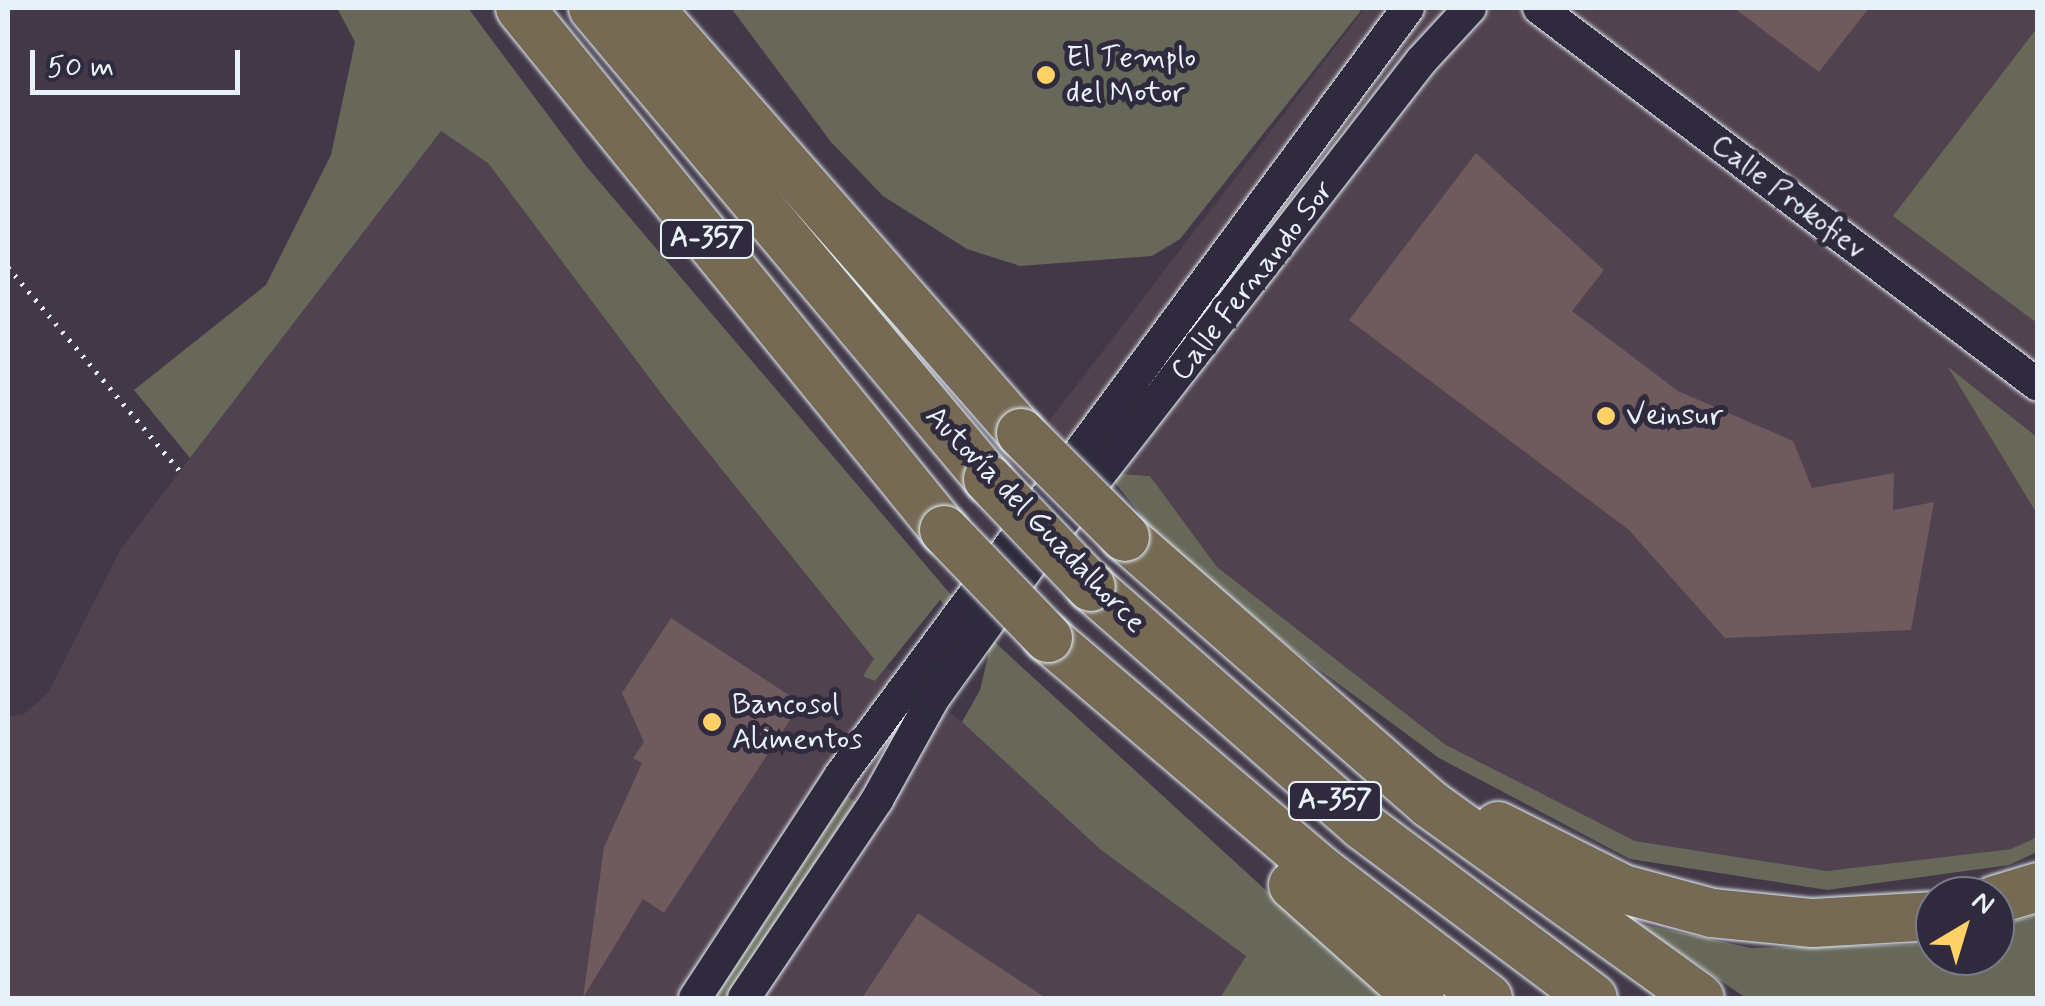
<!DOCTYPE html>
<meta charset="utf-8">
<style>
body{margin:0}
#map{position:relative;width:2045px;height:1006px;overflow:hidden;background:#423847;font-family:Mynerve,sans-serif}
div>[style]{position:absolute}
.built>*{inset:0;background:#50424e}
.green>*{inset:0;background:#67685a}
.building>*{inset:0;background:#6f5a5d}
.path>*{height:5px;margin-top:-2.5px;transform-origin:0;background:repeating-linear-gradient(90deg,#e8f1f8 0 2.5px,transparent 0 10.5px)}
.roads{filter:drop-shadow(0 0 2px #e8f1f8) drop-shadow(0 0 2px #e8f1f8)}
.tertiary>*{height:32px;margin:-16px;padding:0 16px;transform-origin:16px;border-radius:16px;background:#2f2a3d}
.motorway>*{height:48px;margin:-24px;padding:0 24px;transform-origin:24px;border-radius:24px;background:#766a54}
.bridges{filter:drop-shadow(0 0 2px #e8f1f8) drop-shadow(0 0 2px #e8f1f8)}
.motorway-bridge>*{height:48px;margin:-24px;padding:0 24px;transform-origin:24px;border-radius:24px;background:#766a54}
.dots>*{width:28px;height:28px;translate:-50% -50%;box-sizing:border-box;border:5px solid #2f2a3d;border-radius:50%}
span{translate:-50% -50%;white-space:nowrap;text-align:center;line-height:1.15;-webkit-text-stroke:10px #2f2a3d;paint-order:stroke}
.shield-label span{padding:2px 8px;background:#2f2a3d;border:2px solid;border-radius:8px;-webkit-text-stroke-width:0}
.shield-label{font-size:28px;color:#e8f1f8;font-weight:700}
.poi-label{font-size:30px;color:#e8f1f8}
.left{translate:0 -50%;text-align:left}
.street-label{font-size:30px;color:#e8f1f8}
.frame{position:absolute;inset:0;border:10px solid #e8f1f8;pointer-events:none}
.north{position:absolute;left:1915px;top:876px;width:100px;height:100px;box-sizing:border-box;background:#2f2a3d;border:2px solid #797a88;border-radius:50%;rotate:38deg;font-size:28px;font-weight:700;line-height:40px;text-align:center;color:#e8f1f8}
.north::after{content:'';display:block;margin:auto;width:35px;height:45px;background:#ffd166;clip-path:polygon(50% 0,100% 100%,50% 72%,0 100%)}
.scale{position:absolute;left:30px;top:50px;width:210px;height:45px;box-sizing:border-box;border:5px solid #e8f1f8;border-top:0;padding-left:12px;font-size:30px;line-height:35px;white-space:nowrap;color:#e8f1f8;-webkit-text-stroke:8px #2f2a3d;paint-order:stroke}
</style>
<div id="map">
<div class="built">
<div style="clip-path:polygon(1365px 8px,2037px 8px,2038px 837px,2011px 849px,1827px 871px,1635px 841px,1446px 745px,1217px 567px,1150px 476px,1107px 473px,1047px 424px)"></div>
<div style="clip-path:polygon(441px 130px,488px 163px,666px 400px,874px 659px,963px 722px,1101px 850px,1246px 956px,1220px 998px,8px 998px,8px 716px,24px 714px,48px 693px,120px 550px)"></div>
</div>
<div class="green">
<div style="clip-path:polygon(337px 8px,468px 8px,586px 166px,946px 589px,1000px 647px,1384px 998px,1220px 998px,1246px 956px,1101px 850px,962px 722px,980px 690px,989px 652px,940px 600px,875px 681px,863px 676px,874px 659px,666px 400px,488px 163px,441px 131px,190px 458px,134px 390px,266px 285px,331px 155px,355px 42px)"></div>
<div style="clip-path:polygon(731px 8px,1363px 8px,1180px 239px,1152px 256px,1020px 266px,967px 249px,883px 196px,831px 142px)"></div>
<div style="clip-path:polygon(2037px 28px,2037px 323px,1893px 216px)"></div>
<div style="clip-path:polygon(1948px 367px,2037px 437px,2037px 514px)"></div>
<div style="clip-path:polygon(1107px 473px,1150px 476px,1217px 567px,1446px 745px,1635px 841px,1827px 871px,2011px 849px,2037px 837px,2037px 852px,2009px 865px,1827px 890px,1630px 859px,1439px 758px,1294px 651px,1154px 531px)"></div>
<div style="clip-path:polygon(847px 797px,856px 802px,726px 998px,714px 998px)"></div>
<div style="clip-path:polygon(2037px 914px,2037px 998px,1746px 998px,1637px 923px,1751px 948px,1935px 944px,1935px 956px,1995px 956px,1995px 928px)"></div>
</div>
<div class="building">
<div style="clip-path:polygon(1734px 8px,1869px 8px,1819px 72px)"></div>
<div style="clip-path:polygon(1476px 153px,1604px 270px,1572px 311px,1678px 391px,1793px 441px,1812px 488px,1894px 473px,1893px 510px,1934px 502px,1911px 630px,1725px 638px,1629px 530px,1349px 320px)"></div>
<div style="clip-path:polygon(671px 618px,801px 703px,664px 913px,643px 899px,583px 998px,604px 847px,642px 763px,633px 758px,644px 742px,622px 693px)"></div>
<div style="clip-path:polygon(918px 913px,970px 948px,1046px 998px,862px 998px)"></div>
</div>
<div class="path">
<div style="left:8px;top:267px;width:267px;rotate:49.9deg"></div>
</div>
<div class="roads">
<div class="tertiary">
<div style="left:1539px;top:8px;width:625px;rotate:37.07deg"></div>
<div style="left:695px;top:998px;width:265px;rotate:-56.8deg"></div>
<div style="left:840px;top:776px;width:955px;rotate:-53.51deg"></div>
<div style="left:744px;top:998px;width:239px;rotate:-56.1deg"></div>
<div style="left:877px;top:800px;width:115px;rotate:-61deg"></div>
<div style="left:933px;top:699px;width:178px;rotate:-54.2deg"></div>
<div style="left:1037px;top:555px;width:627px;rotate:-52.13deg"></div>
<div style="left:1422px;top:60px;width:71px;rotate:-47.3deg"></div>
</div>
<div class="motorway">
<div style="left:520px;top:8px;width:673px;rotate:50.91deg"></div>
<div style="left:593px;top:8px;width:615px;rotate:50.02deg"></div>
<div style="left:649px;top:8px;width:565px;rotate:48.8deg"></div>
<div style="left:1125px;top:537px;width:405px;rotate:41.2deg"></div>
<div style="left:1430px;top:804px;width:332px;rotate:35.7deg"></div>
<div style="left:1091px;top:587px;width:362px;rotate:41.3deg"></div>
<div style="left:1363px;top:826px;width:287px;rotate:36.8deg"></div>
<div style="left:1048px;top:638px;width:360px;rotate:40.4deg"></div>
<div style="left:1322px;top:871px;width:209px;rotate:37.4deg"></div>
<div style="left:1498px;top:826px;width:140px;rotate:26.7deg"></div>
<div style="left:1623px;top:889px;width:92px;rotate:15.1deg"></div>
<div style="left:1712px;top:913px;width:101px;rotate:5.7deg"></div>
<div style="left:1813px;top:923px;width:122px;rotate:-3.3deg"></div>
<div style="left:1293px;top:885px;width:170px;rotate:41.7deg"></div>
<div style="left:1995px;top:900px;width:45px;rotate:-16.8deg"></div>
</div>
</div>
<div class="bridges">
<div class="motorway-bridge">
<div style="left:1021px;top:433px;width:147px;rotate:45deg"></div>
<div style="left:988px;top:479px;width:149px;rotate:46.4deg"></div>
<div style="left:944px;top:530px;width:150px;rotate:46.1deg"></div>
</div>
</div>
<div class="dots">
<div style="left:1046px;top:75px;background:#ffd166"></div>
<div style="left:1606px;top:416px;background:#ffd166"></div>
<div style="left:712px;top:722px;background:#ffd166"></div>
</div>
<div class="shield-label">
<span style="left:707px;top:239px">A-357</span>
<span style="left:1335px;top:801px">A-357</span>
</div>
<div class="poi-label">
<span class="left" style="left:1066px;top:75px">El Templo<br>del Motor</span>
<span class="left" style="left:1626px;top:416px">Veinsur</span>
<span class="left" style="left:732px;top:722px">Bancosol<br>Alimentos</span>
</div>
<div class="street-label">
<span style="left:1788px;top:197px;rotate:37deg">Calle Prokofiev</span>
<span style="left:1253px;top:281px;rotate:-52deg">Calle Fernando Sor</span>
<span style="left:1035px;top:520px;rotate:46deg">Autovía del Guadalhorce</span>
</div>
<div class="frame"></div>
<div class="north">N</div>
<div class="scale">50 m</div>
</div>
